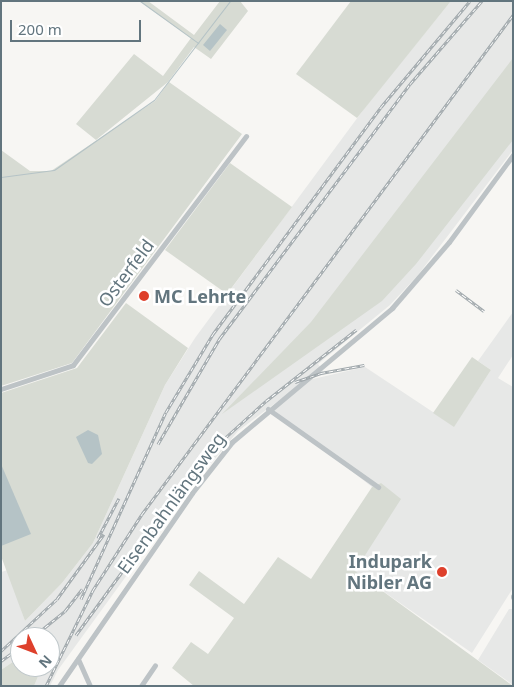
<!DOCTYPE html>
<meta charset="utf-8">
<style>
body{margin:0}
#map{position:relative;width:514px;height:687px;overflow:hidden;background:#f7f6f3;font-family:"Noto Sans",sans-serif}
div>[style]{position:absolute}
.built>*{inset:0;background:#e7e8e7}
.green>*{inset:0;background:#d7dbd3}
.water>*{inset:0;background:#b5c3c6}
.stream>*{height:1px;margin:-0.5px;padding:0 0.5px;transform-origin:0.5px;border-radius:0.5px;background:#b5c3c6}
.minor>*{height:5px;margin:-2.5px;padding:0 2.5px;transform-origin:2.5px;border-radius:2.5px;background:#bdc3c6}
.rail>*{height:3px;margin-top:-1.5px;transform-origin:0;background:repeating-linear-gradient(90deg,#fff 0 4px,#9fa7ab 0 8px);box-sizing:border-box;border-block:1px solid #9fa7ab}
.dots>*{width:14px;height:14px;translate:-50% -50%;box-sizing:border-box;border:2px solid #fff;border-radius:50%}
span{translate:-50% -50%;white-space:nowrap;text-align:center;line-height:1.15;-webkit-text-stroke:5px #fff;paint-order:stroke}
.street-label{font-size:18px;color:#62757e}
.poi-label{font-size:18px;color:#62757e;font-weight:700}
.left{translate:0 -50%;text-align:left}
.right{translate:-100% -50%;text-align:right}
.frame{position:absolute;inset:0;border:2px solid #62757e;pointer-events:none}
.north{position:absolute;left:10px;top:627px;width:50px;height:50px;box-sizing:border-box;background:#fff;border:1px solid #c0c8cb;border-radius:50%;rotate:133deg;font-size:14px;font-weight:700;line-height:20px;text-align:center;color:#62757e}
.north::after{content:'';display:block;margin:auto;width:18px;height:22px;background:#de402c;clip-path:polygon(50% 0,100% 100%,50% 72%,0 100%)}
.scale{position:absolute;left:10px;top:20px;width:131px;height:22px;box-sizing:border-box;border:2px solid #62757e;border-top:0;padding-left:6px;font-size:15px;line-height:18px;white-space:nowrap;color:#62757e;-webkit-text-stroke:4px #fff;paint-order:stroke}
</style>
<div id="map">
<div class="built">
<div style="clip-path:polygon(451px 1px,513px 1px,513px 150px,418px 275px,390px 305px,318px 364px,325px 374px,304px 381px,365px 367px,454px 426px,491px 370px,478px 361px,513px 312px,513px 355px,498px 378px,513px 387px,513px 588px,472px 653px,354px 571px,381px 483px,372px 487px,271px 408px,289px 393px,238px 431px,188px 491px,58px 670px,50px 686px,34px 686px,42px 667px,50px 667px,50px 637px,20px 637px,20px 657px,1px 670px,1px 572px,8px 570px,25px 621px,62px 583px,93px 543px,165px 385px,195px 338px,372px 98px)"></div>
<div style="clip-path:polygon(509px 609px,513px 609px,513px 685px,478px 660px)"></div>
</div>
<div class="green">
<div style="clip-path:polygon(139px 1px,148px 1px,194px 35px,220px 1px,240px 1px,248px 11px,211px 59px,194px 47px,168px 82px,96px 140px,76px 124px,134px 54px,163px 76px,191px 38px)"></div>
<div style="clip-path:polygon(351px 1px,451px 1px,357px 118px,296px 74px)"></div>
<div style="clip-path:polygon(513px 58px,513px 140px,416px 264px,382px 301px,222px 414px,311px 322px)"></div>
<div style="clip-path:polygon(169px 82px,242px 134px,72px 363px,1px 386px,1px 150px,30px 171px,51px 171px,155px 101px)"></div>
<div style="clip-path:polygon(230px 163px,292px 207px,227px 294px,165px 250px)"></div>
<div style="clip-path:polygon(126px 303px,188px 348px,165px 385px,93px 543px,62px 583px,25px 621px,1px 556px,1px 393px,77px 368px)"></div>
<div style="clip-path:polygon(472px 357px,491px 370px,454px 427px,433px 413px)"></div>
<div style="clip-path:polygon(381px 483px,401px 499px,355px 571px,513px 686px,194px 686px,172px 668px,191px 642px,208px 654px,234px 618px,189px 585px,199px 571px,244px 604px,278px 557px,311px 579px,372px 487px)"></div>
<div style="clip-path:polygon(20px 657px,20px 667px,42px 667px,34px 686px,1px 686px,1px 670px)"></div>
</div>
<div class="water">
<div style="clip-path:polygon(220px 24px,227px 30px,210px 51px,203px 45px)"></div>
<div style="clip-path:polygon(88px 430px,98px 435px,102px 454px,92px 464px,88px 463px,76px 437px)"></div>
<div style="clip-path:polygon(1px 464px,31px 534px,1px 546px)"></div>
</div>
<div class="stream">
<div style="left:140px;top:1px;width:72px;rotate:35.9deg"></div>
<div style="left:1px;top:177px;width:53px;rotate:-7.5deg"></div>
<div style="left:54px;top:170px;width:122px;rotate:-35deg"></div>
<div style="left:154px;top:100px;width:125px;rotate:-52.5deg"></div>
</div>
<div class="minor">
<div style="left:1px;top:389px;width:76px;rotate:-18.4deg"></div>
<div style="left:73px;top:365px;width:287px;rotate:-52.9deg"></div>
<div style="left:268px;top:409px;width:135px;rotate:35.3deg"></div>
<div style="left:513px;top:596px;width:1px;rotate:90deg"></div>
<div style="left:78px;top:659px;width:30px;rotate:66deg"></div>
<div style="left:59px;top:686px;width:234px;rotate:-55.4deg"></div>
<div style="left:192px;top:493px;width:65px;rotate:-51.9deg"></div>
<div style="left:232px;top:442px;width:209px;rotate:-39.9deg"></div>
<div style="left:392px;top:308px;width:87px;rotate:-49.2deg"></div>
<div style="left:449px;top:242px;width:108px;rotate:-53.7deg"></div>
<div style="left:141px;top:686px;width:25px;rotate:-56deg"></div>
</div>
<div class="rail">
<div style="left:456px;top:290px;width:35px;rotate:37deg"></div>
<div style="left:295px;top:382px;width:28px;rotate:-19deg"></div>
<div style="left:321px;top:373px;width:44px;rotate:-10.5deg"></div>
<div style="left:158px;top:444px;width:123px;rotate:-59.7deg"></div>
<div style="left:220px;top:338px;width:317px;rotate:-53.2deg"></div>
<div style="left:410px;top:84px;width:110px;rotate:-49.1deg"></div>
<div style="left:98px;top:538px;width:45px;rotate:-62.3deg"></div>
<div style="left:81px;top:599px;width:205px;rotate:-65.6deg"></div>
<div style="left:166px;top:412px;width:91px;rotate:-58.9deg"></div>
<div style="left:213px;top:334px;width:282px;rotate:-53.5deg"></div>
<div style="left:381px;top:107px;width:138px;rotate:-50deg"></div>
<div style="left:76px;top:635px;width:197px;rotate:-53.9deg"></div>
<div style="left:192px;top:476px;width:50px;rotate:-49deg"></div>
<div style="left:225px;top:438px;width:55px;rotate:-42.1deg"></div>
<div style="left:266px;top:401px;width:115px;rotate:-38.3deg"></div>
<div style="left:33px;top:637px;width:41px;rotate:-39.1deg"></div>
<div style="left:65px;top:611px;width:28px;rotate:-52deg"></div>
<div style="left:1px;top:651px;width:76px;rotate:-42.9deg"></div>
<div style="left:57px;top:599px;width:80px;rotate:-54.1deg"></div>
<div style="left:1px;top:661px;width:24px;rotate:-36deg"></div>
<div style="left:46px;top:686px;width:107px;rotate:-63.9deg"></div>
<div style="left:93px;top:590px;width:90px;rotate:-57.2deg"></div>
<div style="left:142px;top:514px;width:622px;rotate:-53.37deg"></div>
</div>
<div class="dots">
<div style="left:144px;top:296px;background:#de402c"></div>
<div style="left:442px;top:572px;background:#de402c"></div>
</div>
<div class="street-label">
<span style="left:126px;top:273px;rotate:-53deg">Osterfeld</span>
<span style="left:171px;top:503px;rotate:-54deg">Eisenbahnlängsweg</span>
</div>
<div class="poi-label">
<span class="left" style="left:154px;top:296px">MC Lehrte</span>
<span class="right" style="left:432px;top:572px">Indupark<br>Nibler AG</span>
</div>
<div class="frame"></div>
<div class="north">N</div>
<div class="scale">200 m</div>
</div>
